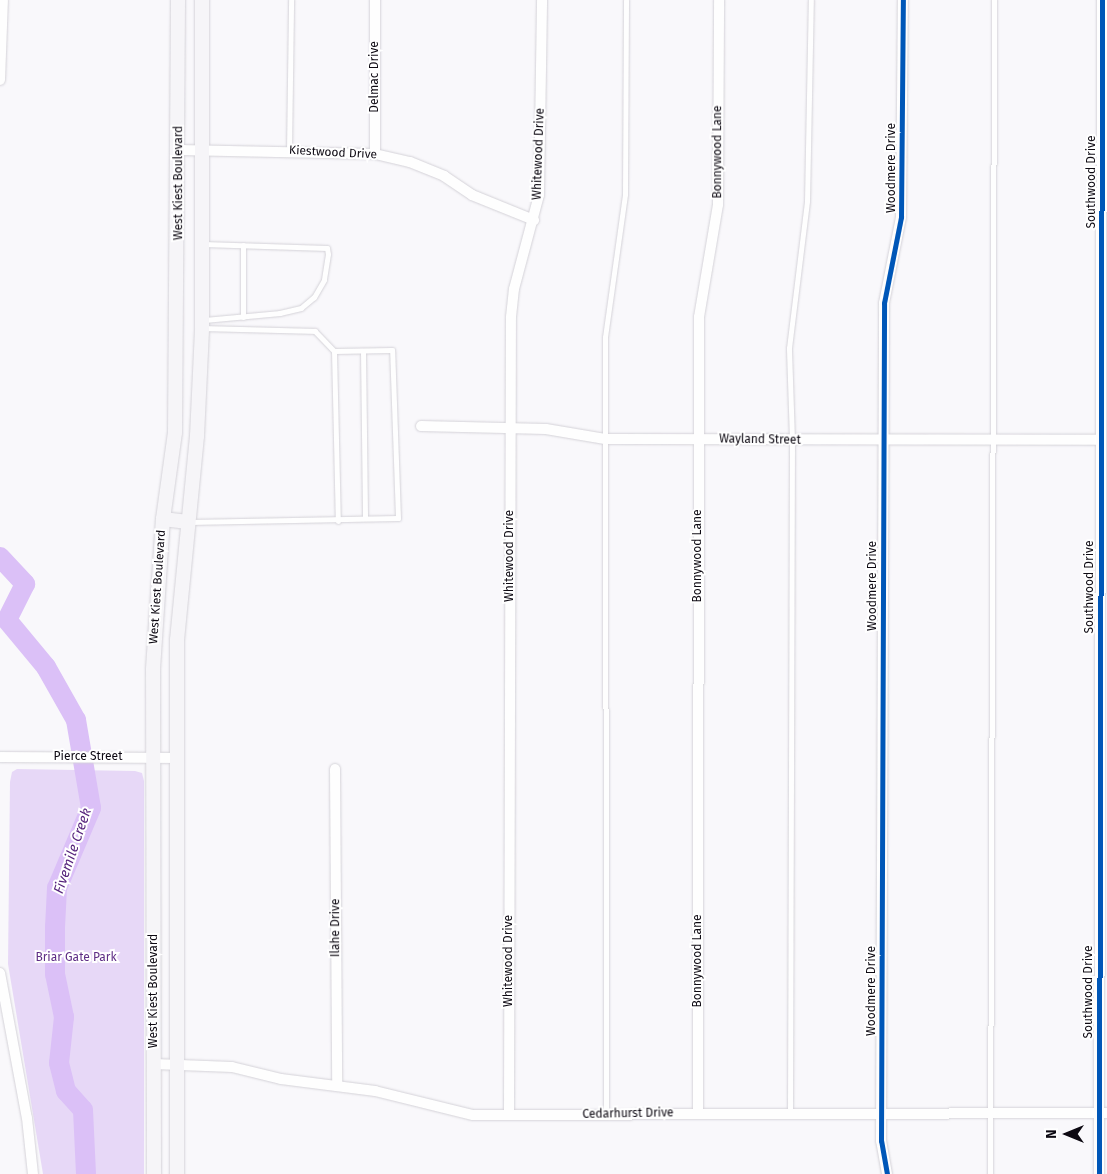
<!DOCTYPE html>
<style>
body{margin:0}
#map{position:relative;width:1107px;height:1174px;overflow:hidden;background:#f9f8fb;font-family:"Fira Sans",sans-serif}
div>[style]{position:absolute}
.green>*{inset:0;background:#e7d8f7}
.river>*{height:20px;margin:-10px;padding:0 10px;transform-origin:10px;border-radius:10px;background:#dbc0f7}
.roads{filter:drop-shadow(0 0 1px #d4d2d8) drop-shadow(0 0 1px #d4d2d8)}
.lane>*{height:5px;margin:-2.5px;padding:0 2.5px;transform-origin:2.5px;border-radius:2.5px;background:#fefefe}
.street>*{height:10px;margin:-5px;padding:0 5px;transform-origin:5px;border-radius:5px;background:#fefefe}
.secondary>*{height:14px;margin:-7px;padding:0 7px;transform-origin:7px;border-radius:7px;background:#f6f5f8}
.cycleway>*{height:5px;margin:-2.5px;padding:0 2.5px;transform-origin:2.5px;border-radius:2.5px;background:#0057b8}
span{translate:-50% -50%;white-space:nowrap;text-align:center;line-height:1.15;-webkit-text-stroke:4px #fff;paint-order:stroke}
.street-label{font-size:12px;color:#0d0912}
.park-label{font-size:12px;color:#5e2d85}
.water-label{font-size:14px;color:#56247c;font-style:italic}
.north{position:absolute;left:1042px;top:1109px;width:50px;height:50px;-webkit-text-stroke:4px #fff;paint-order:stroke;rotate:270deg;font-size:14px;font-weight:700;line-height:20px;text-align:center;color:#0d0912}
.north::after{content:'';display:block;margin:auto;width:18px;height:22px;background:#0d0912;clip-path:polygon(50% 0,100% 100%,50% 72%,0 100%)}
</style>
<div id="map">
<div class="green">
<div style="clip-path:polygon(17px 769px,135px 771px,142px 773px,144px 781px,144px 1174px,43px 1174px,8px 964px,10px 782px,12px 772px)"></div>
</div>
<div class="river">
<div style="left:0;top:557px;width:37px;rotate:47deg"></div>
<div style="left:25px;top:584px;width:40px;rotate:116.6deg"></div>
<div style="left:7px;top:620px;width:61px;rotate:50.3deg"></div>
<div style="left:46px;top:667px;width:61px;rotate:60.5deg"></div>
<div style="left:76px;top:720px;width:89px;rotate:80.3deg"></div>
<div style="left:91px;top:808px;width:87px;rotate:113deg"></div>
<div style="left:57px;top:888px;width:40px;rotate:92.9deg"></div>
<div style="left:55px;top:928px;width:46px;rotate:90deg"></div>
<div style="left:55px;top:974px;width:44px;rotate:78.2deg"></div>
<div style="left:64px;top:1017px;width:46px;rotate:96.2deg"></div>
<div style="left:59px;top:1063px;width:29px;rotate:76deg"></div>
<div style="left:66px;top:1091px;width:25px;rotate:48deg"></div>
<div style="left:83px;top:1110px;width:64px;rotate:87.3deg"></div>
</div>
<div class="roads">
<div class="lane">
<div style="left:289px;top:151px;width:151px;rotate:-89.2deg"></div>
<div style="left:203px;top:244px;width:124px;rotate:1.8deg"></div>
<div style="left:327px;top:248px;width:6px;rotate:81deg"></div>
<div style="left:328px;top:254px;width:26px;rotate:99deg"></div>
<div style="left:324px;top:280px;width:20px;rotate:120deg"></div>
<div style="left:314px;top:297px;width:17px;rotate:140deg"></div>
<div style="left:301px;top:308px;width:22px;rotate:167deg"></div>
<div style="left:280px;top:313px;width:76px;rotate:174.7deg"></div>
<div style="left:243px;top:317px;width:72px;rotate:-90deg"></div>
<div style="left:334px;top:351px;width:170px;rotate:88.7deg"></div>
<div style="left:363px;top:351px;width:167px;rotate:89.3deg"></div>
<div style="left:189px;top:522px;width:209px;rotate:-1.1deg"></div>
<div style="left:398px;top:518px;width:168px;rotate:-92deg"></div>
<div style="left:392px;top:350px;width:58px;rotate:179deg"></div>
<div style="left:334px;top:351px;width:28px;rotate:-134deg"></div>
<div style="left:315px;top:331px;width:111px;rotate:-178.5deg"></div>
<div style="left:790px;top:1112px;width:672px;rotate:-89.83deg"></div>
<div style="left:792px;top:440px;width:92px;rotate:-91.9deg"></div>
<div style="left:789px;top:348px;width:148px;rotate:-83deg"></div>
<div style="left:807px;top:201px;width:201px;rotate:-88.9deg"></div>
<div style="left:606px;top:1114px;width:777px;rotate:-90.07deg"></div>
<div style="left:605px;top:337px;width:144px;rotate:-82deg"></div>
<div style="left:625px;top:194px;width:194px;rotate:-89.7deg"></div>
<div style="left:990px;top:1174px;width:1174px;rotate:-89.8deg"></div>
</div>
<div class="street">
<div style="left:375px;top:0;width:154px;rotate:90deg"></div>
<div style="left:0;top:80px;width:80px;rotate:-87.9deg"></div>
<div style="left:179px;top:150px;width:196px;rotate:1.2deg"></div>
<div style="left:375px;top:154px;width:36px;rotate:13deg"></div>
<div style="left:410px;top:162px;width:37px;rotate:22deg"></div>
<div style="left:444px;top:176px;width:34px;rotate:34deg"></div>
<div style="left:472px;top:195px;width:67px;rotate:22deg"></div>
<div style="left:421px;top:426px;width:125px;rotate:1.4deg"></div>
<div style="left:546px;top:429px;width:60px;rotate:9.6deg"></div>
<div style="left:605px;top:439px;width:496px;rotate:0.1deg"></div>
<div style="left:0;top:757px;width:175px;rotate:0.3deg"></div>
<div style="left:335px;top:769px;width:317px;rotate:89.6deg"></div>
<div style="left:0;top:973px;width:147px;rotate:79.5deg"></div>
<div style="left:27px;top:1118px;width:56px;rotate:83.9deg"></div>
<div style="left:154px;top:1064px;width:78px;rotate:2.2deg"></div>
<div style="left:232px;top:1067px;width:50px;rotate:13.8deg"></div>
<div style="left:281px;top:1079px;width:95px;rotate:7.3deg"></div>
<div style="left:375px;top:1091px;width:101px;rotate:13.8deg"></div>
<div style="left:473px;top:1115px;width:634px;rotate:-0.18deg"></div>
<div style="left:698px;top:1113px;width:796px;rotate:-89.93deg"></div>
<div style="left:699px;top:317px;width:114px;rotate:-80.4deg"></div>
<div style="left:718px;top:205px;width:205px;rotate:-89.7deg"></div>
<div style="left:509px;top:1115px;width:798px;rotate:-89.86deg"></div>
<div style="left:511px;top:317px;width:28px;rotate:-84deg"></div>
<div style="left:514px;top:289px;width:97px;rotate:-75.1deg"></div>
<div style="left:539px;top:195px;width:195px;rotate:-89.1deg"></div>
<div style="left:887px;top:1174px;width:34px;rotate:-100deg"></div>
<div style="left:881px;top:1141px;width:838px;rotate:-89.79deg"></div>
<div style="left:884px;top:303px;width:88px;rotate:-78.8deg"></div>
<div style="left:901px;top:217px;width:217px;rotate:-89.5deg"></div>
<div style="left:1099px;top:1174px;width:1174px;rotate:-89.85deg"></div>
</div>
<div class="secondary">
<div style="left:163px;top:519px;width:25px;rotate:7deg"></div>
<div style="left:154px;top:1174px;width:505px;rotate:-90.11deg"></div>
<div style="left:153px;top:669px;width:150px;rotate:-86.2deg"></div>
<div style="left:163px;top:519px;width:88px;rotate:-82.1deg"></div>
<div style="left:175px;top:432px;width:432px;rotate:-89.6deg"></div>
<div style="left:177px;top:1174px;width:534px;rotate:-90deg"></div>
<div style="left:177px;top:640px;width:205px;rotate:-84.4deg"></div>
<div style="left:197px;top:436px;width:108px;rotate:-87.3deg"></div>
<div style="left:202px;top:328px;width:328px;rotate:-90deg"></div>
</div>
</div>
<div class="cycleway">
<div style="left:887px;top:1174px;width:34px;rotate:-100deg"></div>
<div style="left:881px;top:1141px;width:838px;rotate:-89.79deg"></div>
<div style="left:884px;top:303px;width:88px;rotate:-78.8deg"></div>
<div style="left:901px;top:217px;width:217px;rotate:-89.5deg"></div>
<div style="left:1099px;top:1174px;width:1174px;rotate:-89.85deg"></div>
</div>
<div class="street-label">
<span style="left:375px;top:77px;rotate:-90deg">Delmac Drive</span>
<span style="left:718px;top:152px;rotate:-90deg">Bonnywood Lane</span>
<span style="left:333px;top:153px;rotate:3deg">Kiestwood Drive</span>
<span style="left:539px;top:154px;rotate:-88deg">Whitewood Drive</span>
<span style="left:892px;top:168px;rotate:-90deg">Woodmere Drive</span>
<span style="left:1092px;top:182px;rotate:-90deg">Southwood Drive</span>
<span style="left:179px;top:183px;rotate:-90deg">West Kiest Boulevard</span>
<span style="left:760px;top:440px;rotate:1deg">Wayland Street</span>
<span style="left:510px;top:556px;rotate:-90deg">Whitewood Drive</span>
<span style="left:698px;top:556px;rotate:-90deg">Bonnywood Lane</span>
<span style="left:873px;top:586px;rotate:-90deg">Woodmere Drive</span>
<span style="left:158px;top:587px;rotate:-86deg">West Kiest Boulevard</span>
<span style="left:1090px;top:587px;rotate:-90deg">Southwood Drive</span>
<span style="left:88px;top:757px">Pierce Street</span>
<span style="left:336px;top:928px;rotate:-90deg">Ilahe Drive</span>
<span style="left:509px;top:961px;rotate:-90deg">Whitewood Drive</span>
<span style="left:698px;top:961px;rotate:-90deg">Bonnywood Lane</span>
<span style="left:154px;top:991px;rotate:-90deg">West Kiest Boulevard</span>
<span style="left:872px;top:991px;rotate:-90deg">Woodmere Drive</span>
<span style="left:1089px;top:992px;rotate:-90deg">Southwood Drive</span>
<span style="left:628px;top:1114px;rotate:-1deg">Cedarhurst Drive</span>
</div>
<div class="park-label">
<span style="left:76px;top:958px">Briar Gate Park</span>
</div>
<div class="water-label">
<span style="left:73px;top:851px;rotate:-71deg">Fivemile Creek</span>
</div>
<div class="north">N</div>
</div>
